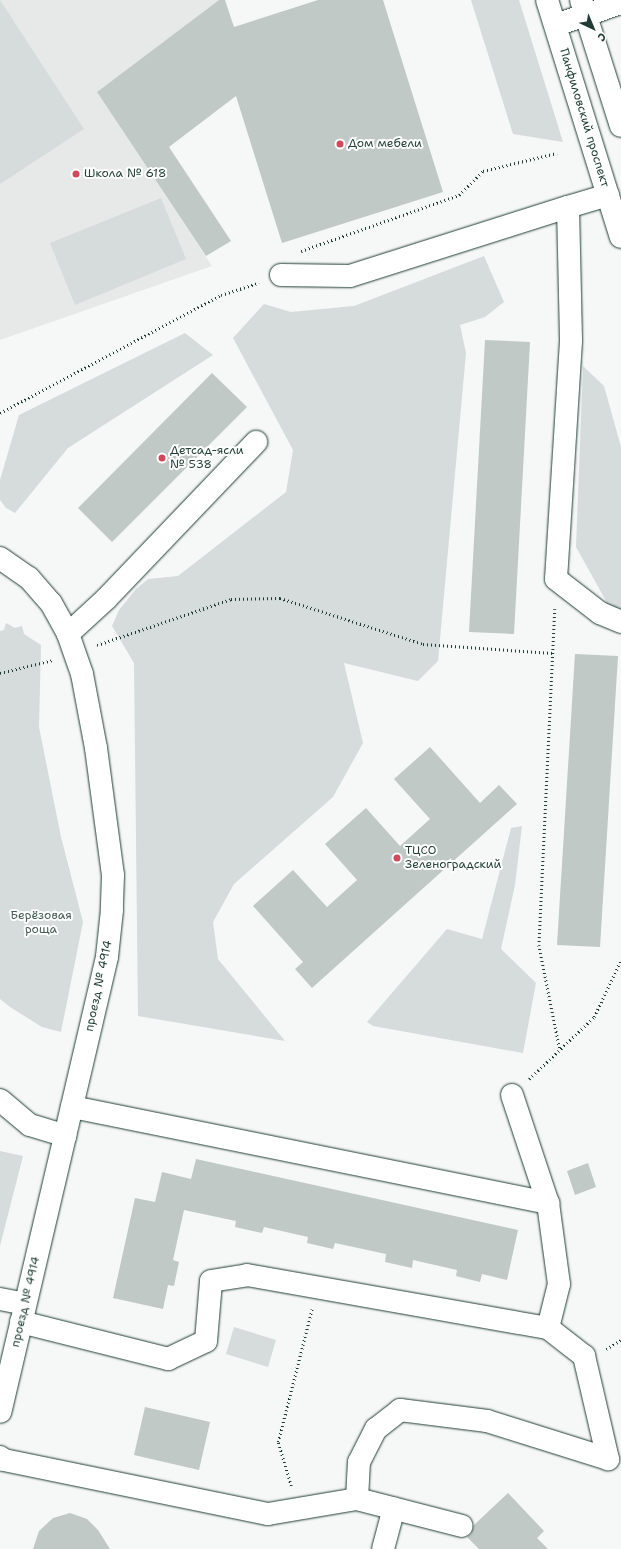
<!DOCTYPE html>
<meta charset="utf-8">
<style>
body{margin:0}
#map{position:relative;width:621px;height:1549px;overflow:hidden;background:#f6f7f7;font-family:"Shantell Sans",sans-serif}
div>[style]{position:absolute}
.built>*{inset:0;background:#e6e9e8}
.green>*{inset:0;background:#d6dcdb}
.building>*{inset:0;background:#c0c9c6}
.path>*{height:2.5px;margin-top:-1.25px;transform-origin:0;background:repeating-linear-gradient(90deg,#1f3d34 0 1px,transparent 0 4px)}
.roads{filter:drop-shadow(0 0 1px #1f3d34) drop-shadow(0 0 1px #1f3d34)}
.minor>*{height:22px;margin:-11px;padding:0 11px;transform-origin:11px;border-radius:11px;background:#fff}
.major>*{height:22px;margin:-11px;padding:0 11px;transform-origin:11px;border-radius:11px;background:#fff}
.dots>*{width:11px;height:11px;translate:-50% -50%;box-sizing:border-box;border:2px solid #fff;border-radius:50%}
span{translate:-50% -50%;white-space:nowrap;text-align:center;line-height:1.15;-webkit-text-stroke:4px #fff;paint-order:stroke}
.street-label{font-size:12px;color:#1f3d34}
.poi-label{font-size:12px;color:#1f3d34}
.left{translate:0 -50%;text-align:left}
.park-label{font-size:12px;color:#445d55}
.north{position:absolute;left:573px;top:8px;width:40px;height:40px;-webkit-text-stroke:3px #fff;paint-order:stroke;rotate:136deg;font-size:11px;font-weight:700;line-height:16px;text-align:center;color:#1f3d34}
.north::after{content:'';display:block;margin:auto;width:14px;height:18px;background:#1f3d34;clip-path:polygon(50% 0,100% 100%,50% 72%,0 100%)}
</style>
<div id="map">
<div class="built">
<div style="clip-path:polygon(0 0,219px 0,97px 92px,212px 266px,0 340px)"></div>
</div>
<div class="green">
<div style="clip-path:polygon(0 0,84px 129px,0 184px)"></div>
<div style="clip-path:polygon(471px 0,519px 0,563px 142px,513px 134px)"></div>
<div style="clip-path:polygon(161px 198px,186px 259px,75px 305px,50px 243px)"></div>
<div style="clip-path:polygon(484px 256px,504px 302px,485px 317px,460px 325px,466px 353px,438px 661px,418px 681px,344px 663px,363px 743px,333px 797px,234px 884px,213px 922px,218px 959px,285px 1041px,138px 1016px,134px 663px,112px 626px,119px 610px,136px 589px,148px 579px,178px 576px,286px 492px,293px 450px,233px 338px,264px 304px,291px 312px,354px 306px)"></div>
<div style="clip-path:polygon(185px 333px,213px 355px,68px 448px,15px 513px,6px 508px,0 500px,0 480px,19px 415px)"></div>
<div style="clip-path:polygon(583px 366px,604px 386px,621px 447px,621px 610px,610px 608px,576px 547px)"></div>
<div style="clip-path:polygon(6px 623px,15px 628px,22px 626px,24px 634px,41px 645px,39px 727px,61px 837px,83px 922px,61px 1032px,42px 1027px,10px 1007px,0 999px,0 631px,4px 630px)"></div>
<div style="clip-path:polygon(522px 826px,515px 885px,501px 949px,536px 983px,523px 1053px,373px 1026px,367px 1022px,447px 929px,482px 939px,511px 828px)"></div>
<div style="clip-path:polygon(0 1151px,23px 1156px,0 1246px)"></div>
<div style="clip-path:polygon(234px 1327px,276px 1340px,268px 1367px,226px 1354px)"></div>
</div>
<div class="building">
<div style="clip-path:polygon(219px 0,225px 0,234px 27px,318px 0,383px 0,443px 192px,282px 243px,236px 96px,169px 147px,231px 241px,206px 256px,97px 92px)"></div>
<div style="clip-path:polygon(485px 340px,530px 342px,514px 634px,469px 632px)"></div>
<div style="clip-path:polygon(212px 373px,247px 407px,112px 542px,78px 508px)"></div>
<div style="clip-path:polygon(575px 654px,618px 656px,600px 947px,557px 945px)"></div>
<div style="clip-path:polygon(430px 747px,480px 803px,499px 785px,517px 804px,312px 988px,295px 969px,303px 962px,253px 906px,293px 870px,327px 907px,357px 880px,325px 844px,366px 808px,400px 846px,430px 819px,394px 779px)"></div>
<div style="clip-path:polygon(196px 1159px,518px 1230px,507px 1280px,482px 1274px,480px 1282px,456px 1276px,457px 1270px,413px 1260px,412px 1268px,385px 1262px,386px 1254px,335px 1243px,333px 1249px,307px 1243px,308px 1237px,264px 1227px,262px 1233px,235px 1227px,236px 1221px,184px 1210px,173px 1260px,179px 1262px,174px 1286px,168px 1285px,163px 1309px,113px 1298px,135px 1198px,155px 1202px,162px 1172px,191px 1179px)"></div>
<div style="clip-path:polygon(588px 1163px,596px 1187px,575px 1195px,567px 1171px)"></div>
<div style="clip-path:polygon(145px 1407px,210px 1422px,199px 1470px,134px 1455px)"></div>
<div style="clip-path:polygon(508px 1493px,544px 1531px,537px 1538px,548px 1549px,479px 1549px,467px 1537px,471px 1534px,474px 1525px)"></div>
<div style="clip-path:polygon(70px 1513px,87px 1519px,98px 1530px,110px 1549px,33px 1549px,39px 1531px,53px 1518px)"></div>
</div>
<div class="path">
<div style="left:301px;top:251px;width:168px;rotate:-19.5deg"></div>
<div style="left:459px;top:195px;width:34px;rotate:-45deg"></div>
<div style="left:483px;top:171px;width:76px;rotate:-13.7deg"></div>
<div style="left:0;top:413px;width:251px;rotate:-28.1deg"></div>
<div style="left:221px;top:295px;width:40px;rotate:-18deg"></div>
<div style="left:555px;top:609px;width:336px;rotate:92.7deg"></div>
<div style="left:539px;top:945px;width:107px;rotate:78.7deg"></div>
<div style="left:97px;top:645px;width:142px;rotate:-18.9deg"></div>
<div style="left:231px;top:599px;width:49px;rotate:-1.2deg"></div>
<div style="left:280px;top:598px;width:150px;rotate:17.8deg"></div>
<div style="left:423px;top:644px;width:130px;rotate:4deg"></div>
<div style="left:0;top:673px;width:55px;rotate:-13.8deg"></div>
<div style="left:529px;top:1079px;width:90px;rotate:-43.6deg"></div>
<div style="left:594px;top:1017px;width:63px;rotate:-64.7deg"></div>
<div style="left:606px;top:1349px;width:17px;rotate:-31deg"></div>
<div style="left:291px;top:1486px;width:46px;rotate:-106.5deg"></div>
<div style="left:278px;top:1442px;width:137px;rotate:-75.7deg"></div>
</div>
<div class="roads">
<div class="minor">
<div style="left:556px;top:25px;width:69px;rotate:-18.7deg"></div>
<div style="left:608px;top:195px;width:42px;rotate:163.3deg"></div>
<div style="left:568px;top:207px;width:134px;rotate:88.7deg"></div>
<div style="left:571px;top:341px;width:238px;rotate:93.6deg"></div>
<div style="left:556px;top:579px;width:56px;rotate:37.7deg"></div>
<div style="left:600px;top:613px;width:23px;rotate:23deg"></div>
<div style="left:281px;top:275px;width:69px;rotate:0.8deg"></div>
<div style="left:350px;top:276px;width:229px;rotate:-17.6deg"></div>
<div style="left:0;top:558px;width:35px;rotate:35deg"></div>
<div style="left:29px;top:578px;width:33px;rotate:49deg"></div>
<div style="left:51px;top:603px;width:35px;rotate:61deg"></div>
<div style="left:68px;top:634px;width:42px;rotate:70.7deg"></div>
<div style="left:82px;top:674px;width:75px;rotate:79.3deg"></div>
<div style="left:96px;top:748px;width:128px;rotate:82.4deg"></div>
<div style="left:113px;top:875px;width:35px;rotate:92deg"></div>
<div style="left:112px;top:910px;width:47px;rotate:96.1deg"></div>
<div style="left:107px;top:957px;width:467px;rotate:103.2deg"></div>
<div style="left:68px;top:634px;width:53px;rotate:-42.7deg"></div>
<div style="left:107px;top:598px;width:216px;rotate:-46.3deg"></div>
<div style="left:512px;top:1095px;width:114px;rotate:71.6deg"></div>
<div style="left:548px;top:1203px;width:82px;rotate:82.3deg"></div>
<div style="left:559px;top:1284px;width:45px;rotate:104deg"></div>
<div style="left:0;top:1100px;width:39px;rotate:40deg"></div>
<div style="left:30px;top:1125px;width:37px;rotate:17deg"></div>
<div style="left:72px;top:1107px;width:486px;rotate:11.4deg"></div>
<div style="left:0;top:1299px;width:25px;rotate:11deg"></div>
<div style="left:21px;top:1322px;width:152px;rotate:14.1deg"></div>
<div style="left:168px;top:1359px;width:42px;rotate:-25.3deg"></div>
<div style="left:206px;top:1341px;width:60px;rotate:-85.2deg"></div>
<div style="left:211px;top:1281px;width:36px;rotate:-9deg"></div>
<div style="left:247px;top:1275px;width:306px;rotate:10deg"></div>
<div style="left:548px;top:1328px;width:46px;rotate:37.9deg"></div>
<div style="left:584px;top:1356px;width:106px;rotate:76.9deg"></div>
<div style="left:0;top:1457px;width:5px;rotate:37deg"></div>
<div style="left:4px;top:1460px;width:269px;rotate:11.6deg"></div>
<div style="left:268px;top:1514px;width:90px;rotate:-9.6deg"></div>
<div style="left:357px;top:1499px;width:108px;rotate:14.4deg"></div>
<div style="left:357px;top:1499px;width:37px;rotate:-87deg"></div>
<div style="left:359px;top:1462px;width:37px;rotate:-63deg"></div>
<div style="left:376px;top:1429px;width:31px;rotate:-38deg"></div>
<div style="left:400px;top:1410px;width:88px;rotate:7.2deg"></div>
<div style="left:487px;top:1421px;width:127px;rotate:17.4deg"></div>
<div style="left:383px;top:1549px;width:42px;rotate:-75deg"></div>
</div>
<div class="major">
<div style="left:547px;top:0;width:248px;rotate:72.7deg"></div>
<div style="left:581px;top:0;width:132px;rotate:72.4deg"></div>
</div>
</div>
<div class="dots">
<div style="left:340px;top:144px;background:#d1495b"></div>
<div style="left:76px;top:174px;background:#d1495b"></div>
<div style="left:162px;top:458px;background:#d1495b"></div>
<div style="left:397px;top:858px;background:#d1495b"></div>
</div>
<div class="street-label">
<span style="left:584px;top:118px;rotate:73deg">Панфиловский проспект</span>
<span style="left:99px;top:986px;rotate:-78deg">проезд № 4914</span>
<span style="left:26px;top:1302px;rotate:-77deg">проезд № 4914</span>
</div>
<div class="poi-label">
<span class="left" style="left:348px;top:144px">Дом мебели</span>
<span class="left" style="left:84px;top:174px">Школа № 618</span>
<span class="left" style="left:170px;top:458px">Детсад-ясли<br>№ 538</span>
<span class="left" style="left:405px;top:858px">ТЦСО<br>Зеленоградский</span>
</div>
<div class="park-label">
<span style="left:41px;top:923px">Берёзовая<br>роща</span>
</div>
<div class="north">С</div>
</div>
